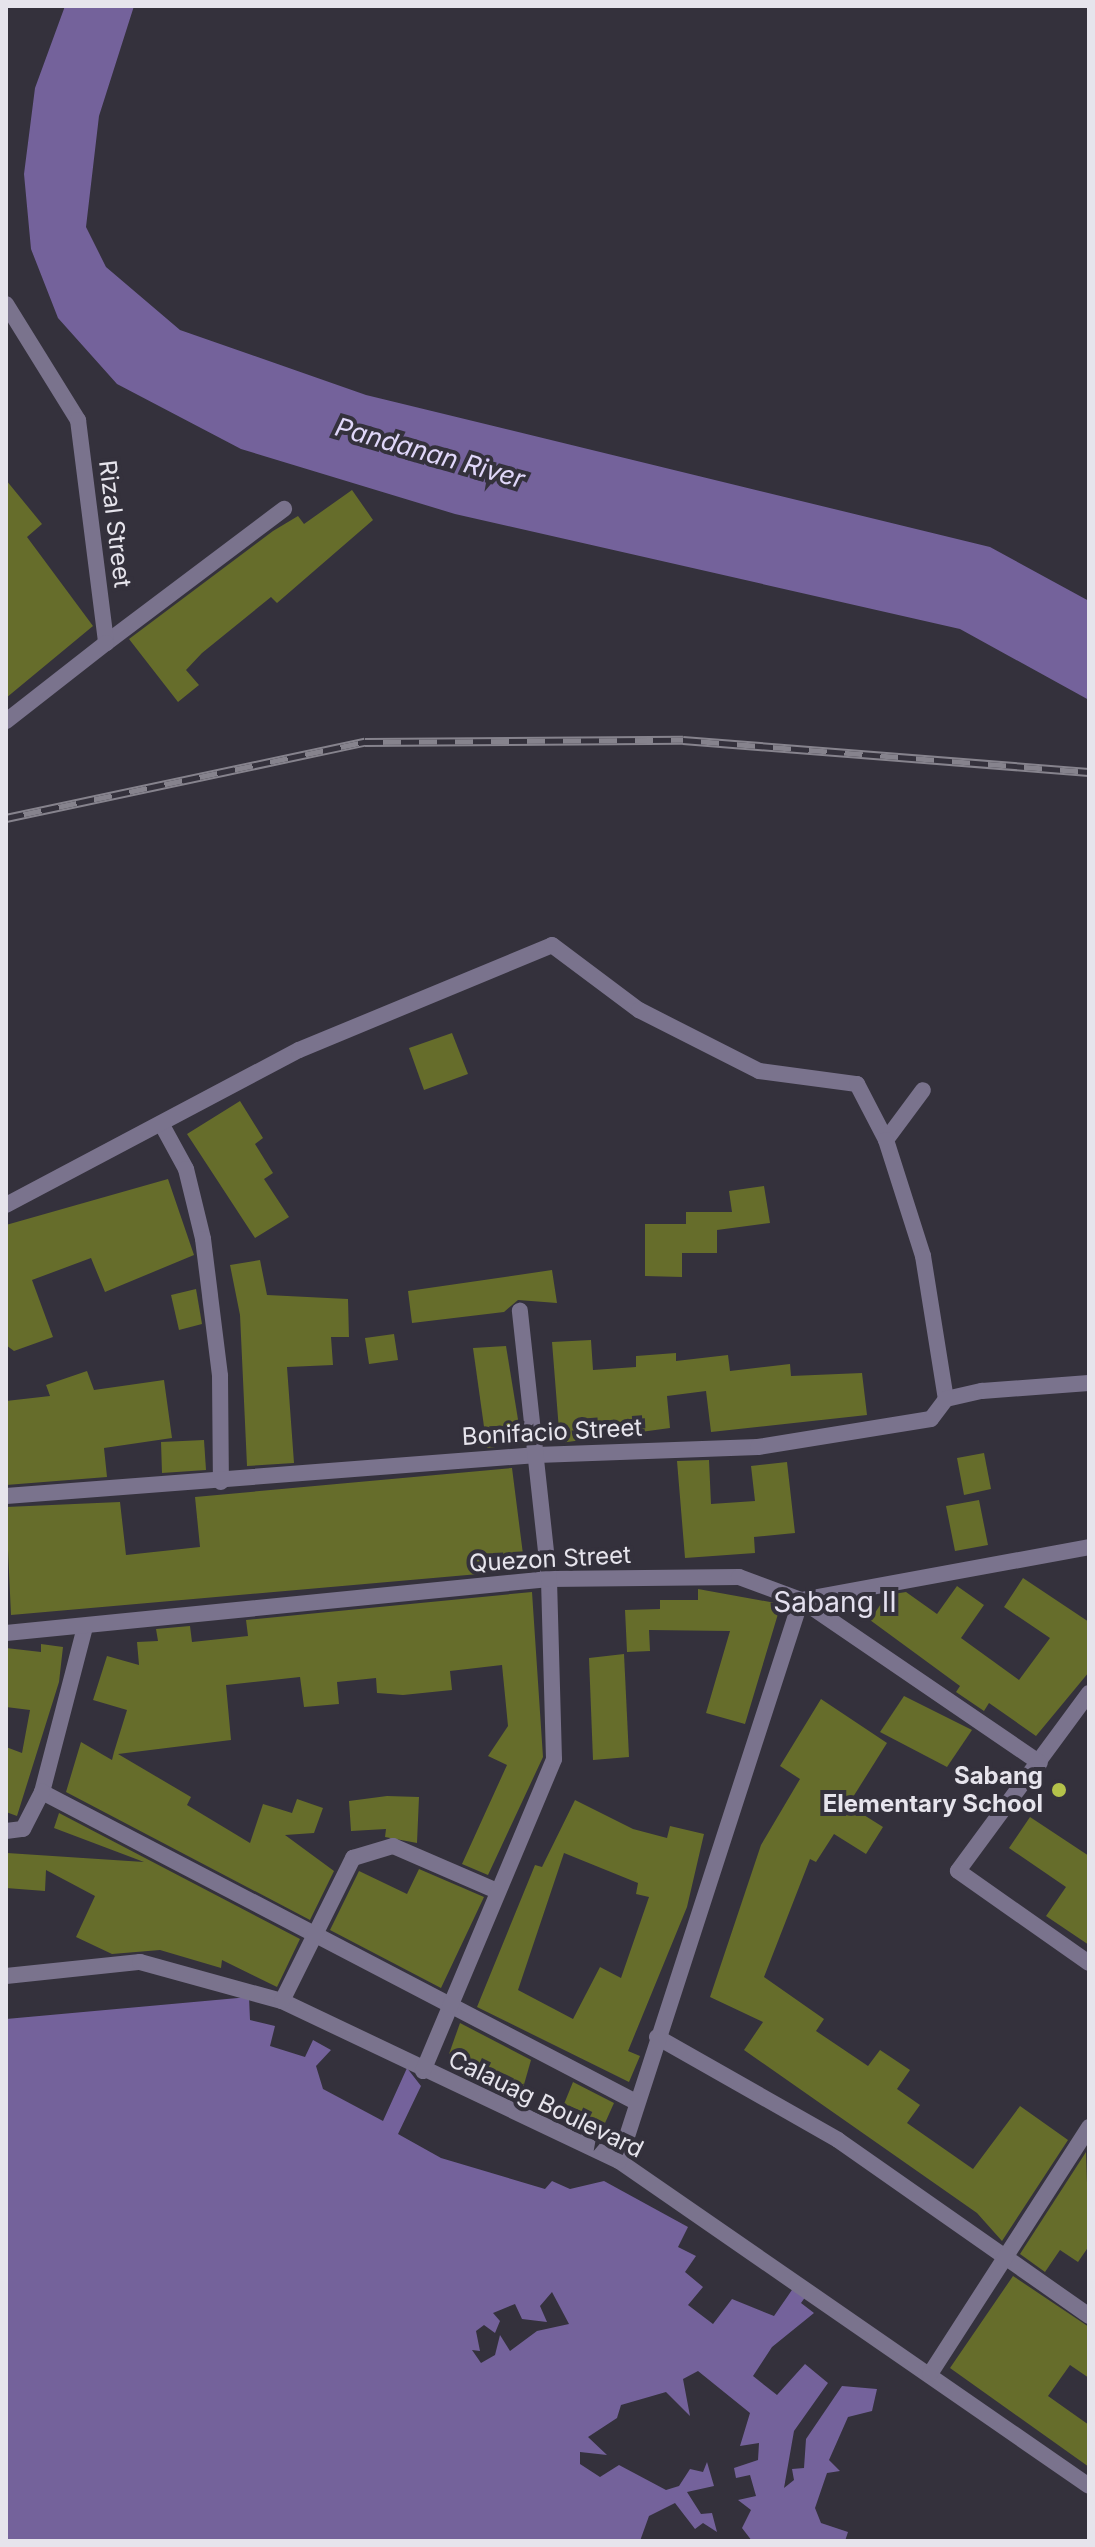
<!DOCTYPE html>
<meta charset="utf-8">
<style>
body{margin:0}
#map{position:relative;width:1095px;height:2547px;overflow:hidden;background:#34313c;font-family:Inter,sans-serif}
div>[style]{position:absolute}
.water>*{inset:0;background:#74629b}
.building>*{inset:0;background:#666d2b}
.minor>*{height:16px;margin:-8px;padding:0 8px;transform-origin:8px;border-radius:8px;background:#7a738d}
.tertiary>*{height:16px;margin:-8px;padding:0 8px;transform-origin:8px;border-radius:8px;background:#7a738d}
.rail>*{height:9px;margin-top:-4.5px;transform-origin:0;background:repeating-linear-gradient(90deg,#34313c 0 18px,#86838d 0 36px);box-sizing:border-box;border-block:2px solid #86838d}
.dots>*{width:22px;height:22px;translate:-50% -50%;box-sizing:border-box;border:4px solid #34313c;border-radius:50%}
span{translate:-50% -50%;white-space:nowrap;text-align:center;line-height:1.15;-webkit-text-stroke:8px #34313c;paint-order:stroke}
.street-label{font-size:24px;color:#e6e4ec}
.poi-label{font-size:24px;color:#e6e4ec;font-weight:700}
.right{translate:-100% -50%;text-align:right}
.water-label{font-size:26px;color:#e0d7f9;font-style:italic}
.quarter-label{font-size:28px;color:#e4e0ef}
.frame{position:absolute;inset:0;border:8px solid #e6e4ec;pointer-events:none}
</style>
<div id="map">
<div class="water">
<div style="clip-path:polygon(65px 6px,134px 6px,99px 116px,86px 227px,106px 267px,180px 330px,366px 395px,990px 547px,1089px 601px,1089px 700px,960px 629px,455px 514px,241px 449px,117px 384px,58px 318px,31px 249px,24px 174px,35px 88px)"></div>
<div style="clip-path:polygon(evenodd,249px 1997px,250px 2020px,275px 2026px,270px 2046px,305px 2057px,313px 2040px,331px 2050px,316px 2066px,323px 2089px,383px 2121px,407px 2068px,421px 2086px,398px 2134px,441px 2158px,545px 2189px,552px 2181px,570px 2189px,604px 2181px,688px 2227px,678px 2247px,696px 2256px,685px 2272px,703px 2287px,688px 2305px,713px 2324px,732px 2299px,774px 2316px,794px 2287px,806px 2296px,801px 2303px,814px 2313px,772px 2347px,753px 2376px,777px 2395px,805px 2364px,828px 2383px,794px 2431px,784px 2488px,794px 2480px,792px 2469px,804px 2468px,806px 2439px,842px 2386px,877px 2389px,872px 2411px,848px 2417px,829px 2460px,840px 2471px,827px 2473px,815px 2508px,821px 2523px,848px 2532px,845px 2541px,752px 2541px,742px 2528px,751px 2510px,738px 2500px,756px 2496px,750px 2475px,736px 2478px,734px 2468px,758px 2460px,759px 2443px,740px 2446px,750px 2413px,698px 2371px,683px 2379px,690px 2416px,666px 2392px,621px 2405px,617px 2418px,588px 2437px,607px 2455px,580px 2452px,580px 2464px,600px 2477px,619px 2465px,666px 2490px,679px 2486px,690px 2469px,703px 2472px,707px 2462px,714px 2486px,687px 2492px,701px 2514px,712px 2513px,717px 2532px,703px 2523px,695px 2529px,675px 2503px,649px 2516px,640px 2541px,6px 2541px,6px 2019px,249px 1997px,552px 2292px,569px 2324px,537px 2331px,510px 2351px,500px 2335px,495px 2355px,481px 2363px,472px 2350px,480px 2351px,476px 2331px,484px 2325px,495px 2333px,500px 2321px,493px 2313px,515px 2304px,522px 2319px,547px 2322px,540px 2306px,552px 2292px)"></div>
</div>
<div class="building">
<div style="clip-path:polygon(6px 480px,42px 524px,27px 537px,93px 626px,6px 698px)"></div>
<div style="clip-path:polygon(352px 490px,373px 520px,277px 603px,271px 597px,202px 653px,186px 670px,199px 685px,178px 702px,129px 639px,273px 531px,298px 516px,304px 524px)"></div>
<div style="clip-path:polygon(452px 1033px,468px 1074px,424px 1090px,409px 1048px)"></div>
<div style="clip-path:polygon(240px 1101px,263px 1138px,255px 1144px,273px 1173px,264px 1179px,289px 1217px,255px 1238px,187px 1134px)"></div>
<div style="clip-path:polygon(168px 1179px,194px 1255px,105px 1292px,91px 1258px,32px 1280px,53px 1337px,14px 1351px,6px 1345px,6px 1225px)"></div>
<div style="clip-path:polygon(764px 1186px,770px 1223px,717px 1230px,717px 1253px,682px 1253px,682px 1277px,645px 1276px,645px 1224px,686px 1224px,686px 1212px,732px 1212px,729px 1191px)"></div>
<div style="clip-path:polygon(260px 1260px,267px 1295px,348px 1299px,349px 1337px,331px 1337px,333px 1365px,287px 1367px,294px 1463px,247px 1466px,240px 1315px,230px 1265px)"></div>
<div style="clip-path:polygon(552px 1270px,557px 1303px,518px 1300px,504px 1312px,412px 1323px,408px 1291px)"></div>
<div style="clip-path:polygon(196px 1289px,202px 1324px,179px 1330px,171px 1295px)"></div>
<div style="clip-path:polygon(394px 1334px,398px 1360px,369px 1364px,365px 1338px)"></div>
<div style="clip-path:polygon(591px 1340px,593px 1370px,636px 1367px,636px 1356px,676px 1353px,676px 1361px,728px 1355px,730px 1371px,790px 1364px,791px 1376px,862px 1373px,867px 1415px,711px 1432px,706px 1391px,667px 1396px,670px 1428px,560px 1443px,552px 1342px)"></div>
<div style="clip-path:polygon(506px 1346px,522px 1444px,487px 1448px,473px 1348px)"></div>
<div style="clip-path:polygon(87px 1371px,94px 1390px,164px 1380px,172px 1438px,104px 1448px,107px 1477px,6px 1485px,6px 1401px,50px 1396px,46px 1385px)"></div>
<div style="clip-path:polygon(204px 1440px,206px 1470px,162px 1473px,161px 1442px)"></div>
<div style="clip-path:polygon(984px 1453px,991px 1489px,964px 1495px,957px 1458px)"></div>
<div style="clip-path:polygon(709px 1460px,711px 1504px,755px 1501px,751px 1466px,787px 1462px,795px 1533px,754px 1537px,755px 1553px,685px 1558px,677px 1461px)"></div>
<div style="clip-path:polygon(512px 1468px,525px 1570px,11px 1615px,6px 1507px,120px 1502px,126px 1555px,200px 1547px,195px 1497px)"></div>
<div style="clip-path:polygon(979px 1500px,988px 1545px,955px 1551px,946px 1506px)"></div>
<div style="clip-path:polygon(1023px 1578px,1089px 1622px,1089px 1672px,1036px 1736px,989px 1703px,984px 1711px,956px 1692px,960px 1686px,870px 1620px,887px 1595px,906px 1592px,937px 1614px,957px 1586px,984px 1605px,961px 1638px,1019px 1680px,1050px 1638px,1004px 1607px)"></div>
<div style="clip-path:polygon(698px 1589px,781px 1604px,745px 1724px,706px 1713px,730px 1631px,649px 1630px,650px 1651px,627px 1652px,625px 1610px,660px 1609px,660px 1600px,698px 1600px)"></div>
<div style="clip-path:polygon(532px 1592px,543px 1757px,488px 1875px,462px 1864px,507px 1765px,488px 1756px,508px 1726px,502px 1665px,450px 1671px,452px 1690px,403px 1695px,377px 1693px,376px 1678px,337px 1682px,339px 1704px,304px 1707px,300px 1677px,226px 1685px,231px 1740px,118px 1754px,191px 1797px,187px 1805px,250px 1843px,263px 1804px,292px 1813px,297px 1799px,323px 1808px,314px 1833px,285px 1835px,334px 1871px,310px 1920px,66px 1792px,81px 1742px,112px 1760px,114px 1752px,127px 1710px,93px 1700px,107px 1656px,139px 1665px,137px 1642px,158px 1641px,156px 1629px,190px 1626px,192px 1642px,248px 1636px,246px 1620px)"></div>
<div style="clip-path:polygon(41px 1644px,63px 1647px,59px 1682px,17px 1816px,6px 1812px,6px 1747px,22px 1753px,30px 1710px,6px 1707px,6px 1648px,41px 1652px)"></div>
<div style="clip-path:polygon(624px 1654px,629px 1757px,593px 1760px,589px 1658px)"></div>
<div style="clip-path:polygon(904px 1696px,972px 1730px,947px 1767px,880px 1732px)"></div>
<div style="clip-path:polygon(821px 1699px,887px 1743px,848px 1805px,883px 1827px,866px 1854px,834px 1834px,816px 1862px,810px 1859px,764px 1977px,824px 2019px,816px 2031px,868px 2066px,880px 2050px,910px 2070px,897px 2089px,920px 2105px,907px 2123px,973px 2169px,1020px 2106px,1068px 2140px,1002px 2241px,977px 2213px,744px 2050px,763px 2022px,710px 1997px,761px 1845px,800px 1779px,780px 1766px)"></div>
<div style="clip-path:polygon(387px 1796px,419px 1797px,417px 1843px,385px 1837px,386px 1829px,351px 1831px,349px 1801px)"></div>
<div style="clip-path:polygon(evenodd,575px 1800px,633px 1829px,667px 1838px,670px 1826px,704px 1834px,687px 1907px,628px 2051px,640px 2056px,629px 2082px,477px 2007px,535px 1865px,542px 1867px,575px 1800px,564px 1853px,638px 1883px,636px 1894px,649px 1897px,621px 1978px,600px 1967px,573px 2019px,518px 1990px,564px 1853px)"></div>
<div style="clip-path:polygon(59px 1813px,300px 1939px,277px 1987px,222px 1960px,221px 1968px,160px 1950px,112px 1954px,76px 1937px,95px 1896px,46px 1870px,45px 1891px,6px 1888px,7px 1853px,144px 1862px,54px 1828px)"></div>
<div style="clip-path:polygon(1030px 1817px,1089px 1856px,1089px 1945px,1046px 1916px,1066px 1887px,1009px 1848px)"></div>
<div style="clip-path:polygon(419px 1869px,484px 1897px,441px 1988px,330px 1930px,359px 1871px,407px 1894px)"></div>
<div style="clip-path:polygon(460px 2023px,531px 2060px,523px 2088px,449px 2054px)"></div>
<div style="clip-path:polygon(573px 2082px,614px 2103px,601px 2132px,582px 2124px,586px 2113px,564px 2104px)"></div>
<div style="clip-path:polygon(1086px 2152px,1089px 2246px,1078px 2262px,1060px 2250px,1045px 2272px,1020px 2254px)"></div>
<div style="clip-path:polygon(1013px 2276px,1089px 2327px,1089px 2378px,1070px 2365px,1048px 2396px,1089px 2425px,1089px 2467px,950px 2368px)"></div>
</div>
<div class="minor">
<div style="left:106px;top:643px;width:223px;rotate:-37deg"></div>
<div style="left:162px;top:1125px;width:50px;rotate:61.4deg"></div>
<div style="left:186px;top:1169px;width:72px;rotate:76.3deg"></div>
<div style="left:203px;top:1239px;width:138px;rotate:82.9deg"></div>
<div style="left:220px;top:1376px;width:106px;rotate:89.5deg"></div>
<div style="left:886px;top:1140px;width:62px;rotate:-53.5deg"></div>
<div style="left:6px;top:1205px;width:331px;rotate:-27.9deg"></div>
<div style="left:299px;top:1050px;width:274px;rotate:-22.5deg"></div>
<div style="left:552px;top:945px;width:109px;rotate:36.8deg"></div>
<div style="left:639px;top:1010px;width:135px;rotate:26.9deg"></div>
<div style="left:759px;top:1071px;width:99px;rotate:7.6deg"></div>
<div style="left:857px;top:1084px;width:63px;rotate:62.6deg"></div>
<div style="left:886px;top:1140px;width:122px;rotate:72.3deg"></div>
<div style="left:923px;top:1256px;width:145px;rotate:80.9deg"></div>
<div style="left:6px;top:1496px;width:533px;rotate:-4.42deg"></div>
<div style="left:537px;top:1455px;width:221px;rotate:-2.1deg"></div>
<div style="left:758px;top:1447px;width:175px;rotate:-9.2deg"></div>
<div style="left:931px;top:1419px;width:25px;rotate:-53deg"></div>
<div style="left:946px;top:1399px;width:37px;rotate:-13deg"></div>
<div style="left:982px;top:1391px;width:107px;rotate:-4.3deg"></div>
<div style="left:85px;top:1627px;width:171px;rotate:104.6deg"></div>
<div style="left:42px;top:1792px;width:668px;rotate:27.56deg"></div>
<div style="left:6px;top:1633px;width:546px;rotate:-5.68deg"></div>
<div style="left:549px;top:1579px;width:190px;rotate:-0.6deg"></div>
<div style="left:739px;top:1577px;width:66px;rotate:20.4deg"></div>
<div style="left:801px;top:1600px;width:293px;rotate:-10.4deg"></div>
<div style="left:1089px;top:1693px;width:221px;rotate:126.4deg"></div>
<div style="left:958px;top:1871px;width:160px;rotate:35.1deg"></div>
<div style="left:6px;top:1831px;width:17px;rotate:-7deg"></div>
<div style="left:23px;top:1829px;width:42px;rotate:-62.8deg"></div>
<div style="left:6px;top:1976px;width:135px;rotate:-6deg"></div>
<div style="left:140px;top:1962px;width:147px;rotate:15.4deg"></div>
<div style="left:282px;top:2001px;width:373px;rotate:25.4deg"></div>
<div style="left:619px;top:2161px;width:571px;rotate:34.66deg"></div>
<div style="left:282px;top:2001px;width:160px;rotate:-63.6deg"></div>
<div style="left:353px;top:1858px;width:42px;rotate:-16.7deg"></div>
<div style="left:393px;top:1846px;width:113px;rotate:23.4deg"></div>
<div style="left:657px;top:2037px;width:208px;rotate:29.6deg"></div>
<div style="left:838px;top:2140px;width:307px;rotate:35deg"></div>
<div style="left:423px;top:2071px;width:338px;rotate:-67.2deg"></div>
<div style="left:554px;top:1759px;width:180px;rotate:-91.6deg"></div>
<div style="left:549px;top:1579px;width:270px;rotate:-96.2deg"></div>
<div style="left:619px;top:2161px;width:590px;rotate:-72.03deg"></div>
<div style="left:801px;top:1600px;width:289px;rotate:34.3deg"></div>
<div style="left:930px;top:2374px;width:294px;rotate:-57.2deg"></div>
</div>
<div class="tertiary">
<div style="left:6px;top:304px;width:137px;rotate:58.2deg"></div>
<div style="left:78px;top:420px;width:225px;rotate:82.8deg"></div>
<div style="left:106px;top:643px;width:127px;rotate:142deg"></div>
</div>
<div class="rail">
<div style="left:6px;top:818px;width:367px;rotate:-12deg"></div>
<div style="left:365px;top:742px;width:318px;rotate:-0.4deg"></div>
<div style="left:683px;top:740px;width:407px;rotate:4.5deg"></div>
</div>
<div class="dots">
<div style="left:1059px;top:1790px;background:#b4c24a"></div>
</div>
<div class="street-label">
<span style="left:115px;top:524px;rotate:83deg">Rizal Street</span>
<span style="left:552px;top:1432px;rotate:-3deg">Bonifacio Street</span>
<span style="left:550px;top:1559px;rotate:-3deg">Quezon Street</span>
<span style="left:546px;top:2104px;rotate:26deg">Calauag Boulevard</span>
</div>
<div class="poi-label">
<span class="right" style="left:1043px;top:1790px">Sabang<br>Elementary School</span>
</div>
<div class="water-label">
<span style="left:430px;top:453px;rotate:16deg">Pandanan River</span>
</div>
<div class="quarter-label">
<span style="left:835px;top:1602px">Sabang Ⅱ</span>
</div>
<div class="frame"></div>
</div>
